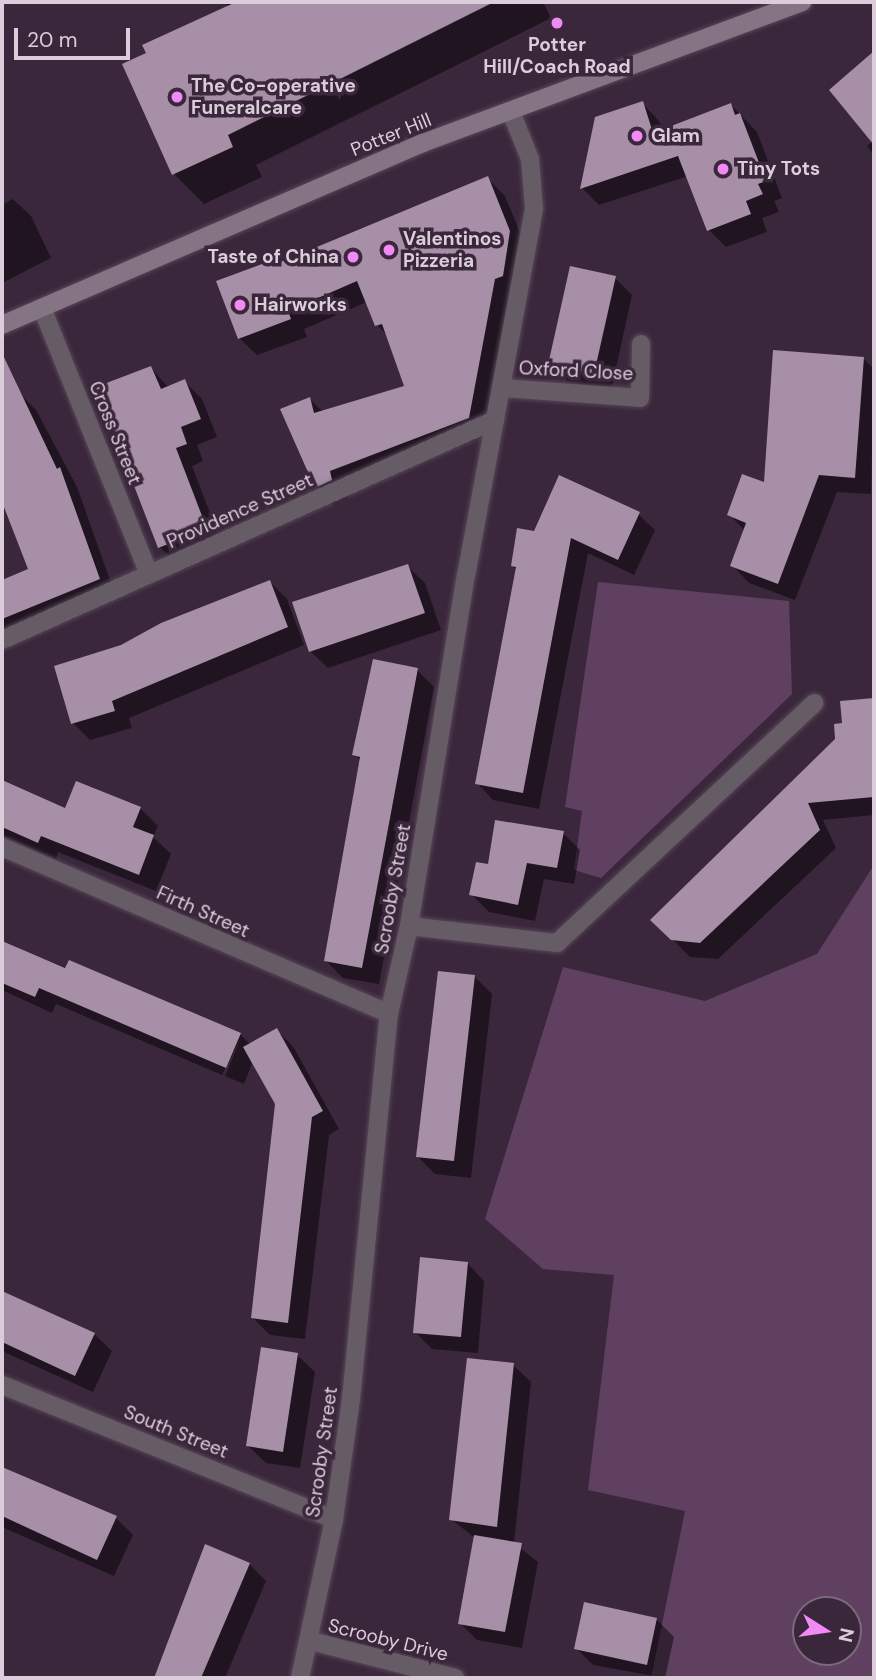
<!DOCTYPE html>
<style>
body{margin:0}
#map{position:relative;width:876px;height:1680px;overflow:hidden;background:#3b273b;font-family:"DM Sans",sans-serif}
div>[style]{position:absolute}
.green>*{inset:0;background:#604061}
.shadow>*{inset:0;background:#0007}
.building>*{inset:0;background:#a78fa7}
.roads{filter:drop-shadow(0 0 2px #584558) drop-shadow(0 0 2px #584558)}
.street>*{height:18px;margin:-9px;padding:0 9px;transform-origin:9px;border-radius:9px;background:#665c66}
.secondary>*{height:18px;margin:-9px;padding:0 9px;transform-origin:9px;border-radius:9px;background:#847484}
.dots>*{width:19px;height:19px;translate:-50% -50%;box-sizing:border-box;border:4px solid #3b273b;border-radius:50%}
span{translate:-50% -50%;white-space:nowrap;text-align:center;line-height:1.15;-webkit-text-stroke:7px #3b273b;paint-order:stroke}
.poi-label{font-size:19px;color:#dbceda;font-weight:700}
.left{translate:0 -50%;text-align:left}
.right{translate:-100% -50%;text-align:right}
.street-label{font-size:19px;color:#dbceda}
.frame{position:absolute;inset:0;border:4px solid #dbceda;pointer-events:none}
.north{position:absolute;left:792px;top:1596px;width:70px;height:70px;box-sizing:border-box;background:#3b273b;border:2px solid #7b6a7b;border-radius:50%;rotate:102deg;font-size:19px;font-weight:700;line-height:28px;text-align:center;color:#dbceda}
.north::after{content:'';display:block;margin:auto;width:24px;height:32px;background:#f18af4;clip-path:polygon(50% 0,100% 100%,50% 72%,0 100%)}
.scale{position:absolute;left:14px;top:28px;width:116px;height:32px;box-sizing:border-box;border:4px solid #dbceda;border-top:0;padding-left:9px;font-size:21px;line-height:24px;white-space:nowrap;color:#dbceda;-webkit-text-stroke:5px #3b273b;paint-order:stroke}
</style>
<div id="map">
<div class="green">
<div style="clip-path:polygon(598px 582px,789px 601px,792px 694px,601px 878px,574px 870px,582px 811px,565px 807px)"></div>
<div style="clip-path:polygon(evenodd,874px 865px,874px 1678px,651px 1678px,685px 1511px,588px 1490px,614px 1275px,543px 1269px,485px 1219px,563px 967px,705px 1001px,817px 954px,874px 865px,806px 1610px,848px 1610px,848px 1652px,806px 1652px,806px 1610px)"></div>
</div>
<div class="shadow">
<div style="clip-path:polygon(225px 2px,543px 2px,551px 18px,256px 165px,262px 177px,204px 204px,174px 174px,148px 54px,228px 7px)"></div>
<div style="clip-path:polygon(874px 53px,874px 155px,867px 146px,873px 141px,831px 90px)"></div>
<div style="clip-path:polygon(642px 103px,659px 121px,663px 131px,731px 105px,757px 132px,782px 198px,774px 201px,779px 212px,762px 218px,767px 232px,726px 247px,709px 230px,688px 176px,599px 205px,582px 188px)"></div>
<div style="clip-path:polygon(488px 179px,505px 196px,527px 250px,487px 436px,346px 489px,349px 498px,334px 505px,316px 487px,310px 399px,323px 412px,407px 387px,389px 337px,377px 325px,367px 302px,304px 329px,307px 337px,257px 355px,239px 338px,269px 263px,273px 267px)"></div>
<div style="clip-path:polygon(13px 199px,31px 216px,51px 258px,2px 283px,2px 205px)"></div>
<div style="clip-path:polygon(615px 278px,632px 295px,611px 391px,567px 381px,550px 364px)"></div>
<div style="clip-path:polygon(863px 358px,874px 369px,871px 494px,837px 492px,795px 600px,749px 583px,732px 565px,745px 531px,729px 514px,765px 485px)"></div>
<div style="clip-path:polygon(151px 368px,169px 388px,185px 382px,202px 399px,217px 437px,197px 445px,203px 461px,192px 466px,223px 547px,177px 565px,160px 547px,98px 388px)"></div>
<div style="clip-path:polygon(19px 393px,36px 410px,77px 487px,116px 597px,2px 643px,2px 582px,31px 570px,2px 497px,2px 400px)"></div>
<div style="clip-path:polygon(638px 514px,655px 530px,634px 575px,588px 553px,539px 809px,493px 800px,477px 783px,517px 570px,513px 566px,535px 533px)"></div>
<div style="clip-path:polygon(407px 566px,425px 583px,441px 630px,328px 668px,310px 651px)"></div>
<div style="clip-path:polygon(270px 582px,287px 599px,304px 645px,129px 718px,132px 728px,90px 740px,73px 723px)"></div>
<div style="clip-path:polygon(417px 670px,434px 687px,379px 984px,343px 978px,326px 961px,361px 761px,354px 754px)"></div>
<div style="clip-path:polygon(874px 699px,874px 815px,823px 820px,836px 848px,718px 959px,690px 957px,653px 920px,837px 740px,844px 725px,842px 702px)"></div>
<div style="clip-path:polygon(2px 782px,66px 810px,140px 808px,158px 826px,153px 837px,171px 854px,156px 891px,58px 852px,56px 859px,2px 835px)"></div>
<div style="clip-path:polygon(563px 833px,580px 850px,574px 884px,544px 879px,535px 921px,489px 912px,471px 894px,490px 866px)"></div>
<div style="clip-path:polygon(2px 943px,240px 1034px,251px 1045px,277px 1030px,294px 1048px,339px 1129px,329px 1135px,305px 1339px,270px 1335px,253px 1318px,277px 1104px,253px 1061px,244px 1084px,225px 1076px,240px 1040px,222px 1075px,56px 1004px,52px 1013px,2px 990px)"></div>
<div style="clip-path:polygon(474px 976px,492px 994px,471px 1178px,435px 1174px,418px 1157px)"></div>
<div style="clip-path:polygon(467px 1263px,484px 1281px,478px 1353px,432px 1349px,415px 1332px)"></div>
<div style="clip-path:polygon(2px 1292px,94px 1334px,112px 1351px,93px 1392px,2px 1351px)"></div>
<div style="clip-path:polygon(297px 1355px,315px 1372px,300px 1468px,266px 1463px,248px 1446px)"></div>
<div style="clip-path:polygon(513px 1365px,531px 1382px,514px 1543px,538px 1562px,522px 1648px,477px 1640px,460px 1623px,475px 1538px,451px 1519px)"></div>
<div style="clip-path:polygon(2px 1468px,116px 1518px,133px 1535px,114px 1576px,2px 1527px)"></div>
<div style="clip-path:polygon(206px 1546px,249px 1564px,266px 1581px,225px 1678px,154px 1678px)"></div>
<div style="clip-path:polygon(656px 1619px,674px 1637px,665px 1678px,593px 1665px,576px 1648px)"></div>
</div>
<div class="building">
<div style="clip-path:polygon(236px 2px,494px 2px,228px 135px,233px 147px,172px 175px,122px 64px,146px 53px,142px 45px)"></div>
<div style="clip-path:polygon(874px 51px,874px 145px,829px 90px)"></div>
<div style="clip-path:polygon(643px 101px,653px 133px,731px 103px,735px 115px,740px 113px,766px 181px,758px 184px,763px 194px,746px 201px,751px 214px,707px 231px,678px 156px,580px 189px,595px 117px)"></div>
<div style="clip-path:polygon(488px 176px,510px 231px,503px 276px,495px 279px,469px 418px,330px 471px,332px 480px,315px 488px,280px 409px,310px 397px,314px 413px,404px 386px,382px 324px,375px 326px,357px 281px,288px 311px,291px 319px,238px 339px,216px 281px,270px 261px,271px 266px)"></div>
<div style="clip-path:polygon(570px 266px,616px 276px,594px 374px,548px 365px)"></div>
<div style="clip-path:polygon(773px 350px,864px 357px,855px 478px,819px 475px,778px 584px,730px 566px,746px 523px,727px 515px,742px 474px,764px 482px)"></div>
<div style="clip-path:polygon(2px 353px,57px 469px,60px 467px,100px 579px,2px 619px,2px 580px,28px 569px,2px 502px)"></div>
<div style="clip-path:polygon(151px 366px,161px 389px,185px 379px,201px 419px,181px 427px,187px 444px,176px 448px,207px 529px,158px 548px,96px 387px)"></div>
<div style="clip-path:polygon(559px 475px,640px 512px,618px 560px,571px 538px,523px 793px,475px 784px,516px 567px,511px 566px,517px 528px,534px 531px)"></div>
<div style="clip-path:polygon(408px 564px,425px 613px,309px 652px,292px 602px)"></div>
<div style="clip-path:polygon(270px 580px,288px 627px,112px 701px,115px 711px,71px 724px,54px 666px,121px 645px,161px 623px)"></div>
<div style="clip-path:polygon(373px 659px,418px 668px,362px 968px,324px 961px,360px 757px,352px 755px)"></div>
<div style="clip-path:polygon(874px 698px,874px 797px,808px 803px,820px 830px,700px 943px,671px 940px,650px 920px,835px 739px,834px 724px,842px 723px,840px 701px)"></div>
<div style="clip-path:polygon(2px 780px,65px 808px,76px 781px,141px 807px,133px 827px,154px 835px,139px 875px,41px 836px,38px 843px,2px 827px)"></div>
<div style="clip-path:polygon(495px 820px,564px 831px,557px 868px,527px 863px,518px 905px,469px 895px,476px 862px,488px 864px)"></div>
<div style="clip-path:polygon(2px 941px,65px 968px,69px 960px,241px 1033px,226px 1068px,39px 988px,35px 997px,2px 983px)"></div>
<div style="clip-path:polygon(438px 971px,475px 975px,454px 1161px,416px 1157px)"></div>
<div style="clip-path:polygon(277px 1028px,323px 1111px,312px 1117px,288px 1323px,251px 1318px,275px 1104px,243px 1047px)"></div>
<div style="clip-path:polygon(420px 1257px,468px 1262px,461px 1337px,413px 1333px)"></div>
<div style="clip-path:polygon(2px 1291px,95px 1333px,75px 1376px,2px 1342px)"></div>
<div style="clip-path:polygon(261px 1347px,298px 1353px,283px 1452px,246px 1446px)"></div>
<div style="clip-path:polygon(467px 1358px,514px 1363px,497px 1527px,449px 1520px)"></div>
<div style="clip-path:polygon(2px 1467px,117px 1516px,97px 1560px,2px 1516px)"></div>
<div style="clip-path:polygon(474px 1535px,522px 1543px,505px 1632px,458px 1624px)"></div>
<div style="clip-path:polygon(205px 1544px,250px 1563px,201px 1678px,154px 1678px)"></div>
<div style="clip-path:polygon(584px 1602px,657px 1618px,647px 1665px,574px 1649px)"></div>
</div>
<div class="roads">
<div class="street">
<div style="left:42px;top:308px;width:287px;rotate:68.1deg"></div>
<div style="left:502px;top:388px;width:138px;rotate:4.1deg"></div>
<div style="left:640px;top:398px;width:54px;rotate:-88.9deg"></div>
<div style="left:2px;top:640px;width:540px;rotate:-24.05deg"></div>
<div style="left:2px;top:847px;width:421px;rotate:23.3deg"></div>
<div style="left:409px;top:926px;width:149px;rotate:6.6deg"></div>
<div style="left:557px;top:943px;width:352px;rotate:-43deg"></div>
<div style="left:2px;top:1385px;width:358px;rotate:22deg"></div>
<div style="left:311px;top:1641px;width:149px;rotate:14.4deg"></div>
<div style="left:300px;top:1678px;width:163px;rotate:-77.9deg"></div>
<div style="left:334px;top:1519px;width:121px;rotate:-81.9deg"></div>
<div style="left:351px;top:1399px;width:387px;rotate:-84.4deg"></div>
<div style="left:389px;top:1014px;width:90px;rotate:-77.2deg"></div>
<div style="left:409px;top:926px;width:355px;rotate:-80.8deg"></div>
<div style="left:466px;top:576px;width:374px;rotate:-79.5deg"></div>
<div style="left:534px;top:208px;width:49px;rotate:-94.7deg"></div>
<div style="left:530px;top:159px;width:51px;rotate:-112deg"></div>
</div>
<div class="secondary">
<div style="left:2px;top:325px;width:459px;rotate:-23.4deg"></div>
<div style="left:423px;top:143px;width:405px;rotate:-20.4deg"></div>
</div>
</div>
<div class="dots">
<div style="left:557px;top:23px;background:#f18af4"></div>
<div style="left:177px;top:97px;background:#f18af4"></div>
<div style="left:637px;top:136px;background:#f18af4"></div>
<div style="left:723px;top:169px;background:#f18af4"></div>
<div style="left:389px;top:250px;background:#f18af4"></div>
<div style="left:353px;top:257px;background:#f18af4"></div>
<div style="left:240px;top:305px;background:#f18af4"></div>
</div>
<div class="poi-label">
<span style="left:557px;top:56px">Potter<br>Hill/Coach Road</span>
<span class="left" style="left:191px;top:97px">The Co-operative<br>Funeralcare</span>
<span class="left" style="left:651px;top:136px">Glam</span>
<span class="left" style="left:737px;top:169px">Tiny Tots</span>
<span class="left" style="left:403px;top:250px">Valentinos<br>Pizzeria</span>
<span class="right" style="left:339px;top:257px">Taste of China</span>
<span class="left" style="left:254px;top:305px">Hairworks</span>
</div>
<div class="street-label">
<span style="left:391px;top:135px;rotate:-22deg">Potter Hill</span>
<span style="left:576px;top:371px;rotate:3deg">Oxford Close</span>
<span style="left:115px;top:433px;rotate:68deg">Cross Street</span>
<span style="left:240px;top:511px;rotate:-24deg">Providence Street</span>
<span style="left:393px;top:889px;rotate:-80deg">Scrooby Street</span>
<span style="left:203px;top:912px;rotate:24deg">Firth Street</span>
<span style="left:176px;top:1432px;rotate:22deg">South Street</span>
<span style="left:322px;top:1452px;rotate:-82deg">Scrooby Street</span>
<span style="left:388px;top:1640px;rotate:14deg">Scrooby Drive</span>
</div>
<div class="frame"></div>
<div class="north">N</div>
<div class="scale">20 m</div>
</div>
